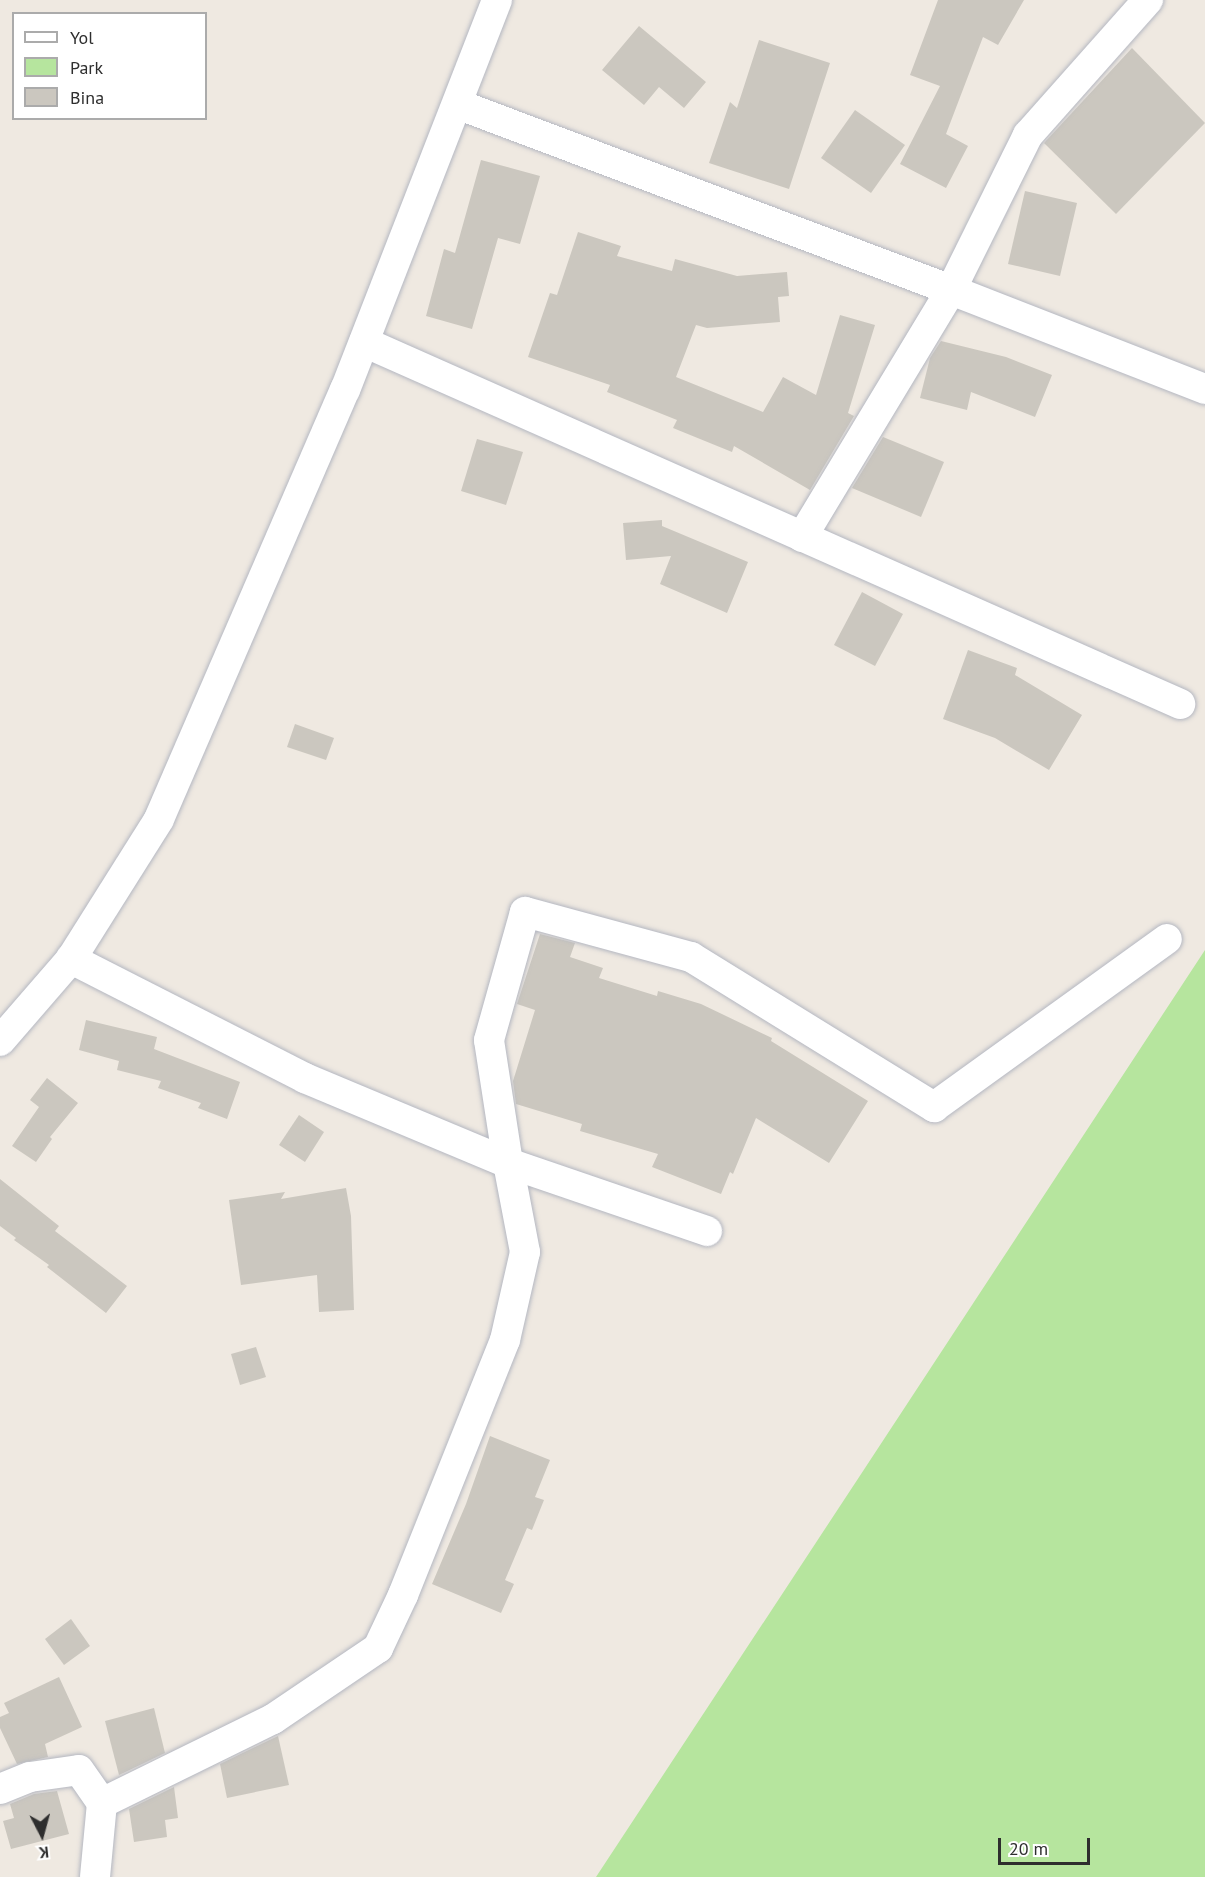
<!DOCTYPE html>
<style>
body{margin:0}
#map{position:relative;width:1205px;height:1877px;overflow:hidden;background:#efe9e1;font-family:"PT Sans",sans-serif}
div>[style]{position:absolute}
.green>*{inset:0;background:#b6e59e}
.building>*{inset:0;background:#cbc7bf}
.roads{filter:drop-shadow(0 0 2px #b4b7c1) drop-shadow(0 0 2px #b4b7c1)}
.street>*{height:30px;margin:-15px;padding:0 15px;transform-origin:15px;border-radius:15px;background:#fff}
span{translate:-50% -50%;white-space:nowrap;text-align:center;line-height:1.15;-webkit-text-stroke:4.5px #fff;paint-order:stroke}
.legend{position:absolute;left:12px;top:12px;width:195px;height:108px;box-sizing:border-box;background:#fff;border:2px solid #ababab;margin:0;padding:8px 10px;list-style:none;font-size:18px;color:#2e2e2e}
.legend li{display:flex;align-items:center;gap:12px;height:30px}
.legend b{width:30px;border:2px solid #ababab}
.north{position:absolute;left:12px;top:1805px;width:60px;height:60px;-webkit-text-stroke:4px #fff;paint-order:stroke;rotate:174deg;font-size:16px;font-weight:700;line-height:24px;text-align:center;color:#2e2e2e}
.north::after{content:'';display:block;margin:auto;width:21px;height:27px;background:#2e2e2e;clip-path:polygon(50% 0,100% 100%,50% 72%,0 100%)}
.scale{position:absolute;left:998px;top:1838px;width:92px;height:27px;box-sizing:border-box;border:3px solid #2e2e2e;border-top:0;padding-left:8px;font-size:18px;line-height:21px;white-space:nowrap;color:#2e2e2e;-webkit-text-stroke:4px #fff;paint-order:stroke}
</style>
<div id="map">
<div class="green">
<div style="clip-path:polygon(1205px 950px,1205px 1877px,596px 1877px,867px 1465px)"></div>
</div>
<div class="building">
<div style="clip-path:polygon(938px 0,1024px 0,998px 45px,983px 37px,946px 134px,968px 146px,946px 188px,900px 164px,940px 86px,910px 75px)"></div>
<div style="clip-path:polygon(639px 26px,706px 82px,684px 108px,659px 87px,644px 105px,602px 70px)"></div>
<div style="clip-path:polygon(759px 40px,830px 63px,789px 189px,709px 163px,730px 102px,737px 108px)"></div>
<div style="clip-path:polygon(1132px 48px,1205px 123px,1116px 214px,1044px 143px)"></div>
<div style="clip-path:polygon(855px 110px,905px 145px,871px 193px,821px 158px)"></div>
<div style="clip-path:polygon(481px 160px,540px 176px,520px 244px,498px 238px,472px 329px,426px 316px,444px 249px,455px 253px)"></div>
<div style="clip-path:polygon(1025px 191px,1077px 203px,1060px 276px,1008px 264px)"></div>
<div style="clip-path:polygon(578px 232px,621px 246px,617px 256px,672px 271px,675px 259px,737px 276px,787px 272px,789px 296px,778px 297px,780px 322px,707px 328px,696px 325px,676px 377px,763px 412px,783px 377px,816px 395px,840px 315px,875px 325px,848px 413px,854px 416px,810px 490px,734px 446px,732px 452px,673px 428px,677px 420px,607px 392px,610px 385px,528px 357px,550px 293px,557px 295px)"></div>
<div style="clip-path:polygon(941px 341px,1006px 357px,1052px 375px,1035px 417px,971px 392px,967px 410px,920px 398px,930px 358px)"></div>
<div style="clip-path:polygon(883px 437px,944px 462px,921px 517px,852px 488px)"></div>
<div style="clip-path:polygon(477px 439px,523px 452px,506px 505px,461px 491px)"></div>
<div style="clip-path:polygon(662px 520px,662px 526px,748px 562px,727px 613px,660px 584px,671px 556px,626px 560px,623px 523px)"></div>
<div style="clip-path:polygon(862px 592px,903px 614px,875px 666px,834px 645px)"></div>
<div style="clip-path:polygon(968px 650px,1017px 668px,1015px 675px,1082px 715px,1049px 770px,995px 738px,943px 719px)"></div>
<div style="clip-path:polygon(295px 724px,334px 738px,326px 760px,287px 747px)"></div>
<div style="clip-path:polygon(540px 934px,575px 943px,570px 957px,603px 968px,599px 978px,657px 996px,658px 991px,701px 1004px,772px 1038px,771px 1041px,868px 1101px,829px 1163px,756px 1118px,733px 1174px,730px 1172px,721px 1194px,652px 1167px,658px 1154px,580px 1131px,582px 1124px,516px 1104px,513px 1081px,535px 1010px,517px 1004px)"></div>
<div style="clip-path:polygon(86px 1020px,157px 1037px,154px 1049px,240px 1082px,227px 1119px,198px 1108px,201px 1103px,158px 1088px,161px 1081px,117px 1070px,119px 1061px,79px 1050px)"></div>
<div style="clip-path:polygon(47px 1078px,78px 1103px,50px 1137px,52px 1139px,36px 1162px,12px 1146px,39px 1107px,30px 1100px)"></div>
<div style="clip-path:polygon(299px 1115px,324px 1132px,305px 1162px,279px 1145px)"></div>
<div style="clip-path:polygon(0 1179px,59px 1226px,55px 1231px,127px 1286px,106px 1313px,47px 1267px,49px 1265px,14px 1240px,16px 1238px,0 1226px)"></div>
<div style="clip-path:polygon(346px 1188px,351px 1216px,354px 1310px,319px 1312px,317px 1275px,241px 1285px,229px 1200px,285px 1192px,281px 1199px)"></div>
<div style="clip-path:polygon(256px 1347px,266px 1377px,240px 1385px,231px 1354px)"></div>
<div style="clip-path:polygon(490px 1436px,550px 1460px,535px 1497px,544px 1500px,532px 1530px,527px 1528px,505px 1580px,514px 1584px,501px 1613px,432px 1584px,466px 1504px)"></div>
<div style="clip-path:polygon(71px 1619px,90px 1646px,64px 1665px,45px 1639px)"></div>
<div style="clip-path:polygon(59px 1677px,82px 1727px,45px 1744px,48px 1757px,17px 1764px,0 1728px,0 1717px,9px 1713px,4px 1703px)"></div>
<div style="clip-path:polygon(154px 1708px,165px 1753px,119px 1775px,105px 1721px)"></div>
<div style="clip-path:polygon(278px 1736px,289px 1785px,227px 1798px,220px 1764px)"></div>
<div style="clip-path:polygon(174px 1787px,178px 1818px,165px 1820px,167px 1837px,134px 1842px,129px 1809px)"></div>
<div style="clip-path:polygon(57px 1791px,69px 1834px,11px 1849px,3px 1821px,14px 1818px,10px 1804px,34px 1794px)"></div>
</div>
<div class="roads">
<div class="street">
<div style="left:457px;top:104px;width:528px;rotate:20.63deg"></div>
<div style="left:951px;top:290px;width:273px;rotate:21.3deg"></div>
<div style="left:364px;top:342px;width:893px;rotate:23.92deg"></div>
<div style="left:802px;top:537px;width:288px;rotate:-58.9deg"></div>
<div style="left:951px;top:290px;width:173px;rotate:-63.6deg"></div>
<div style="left:1028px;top:135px;width:181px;rotate:-48.4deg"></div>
<div style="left:0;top:1041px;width:108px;rotate:-49.1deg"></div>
<div style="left:71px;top:959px;width:165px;rotate:-57.8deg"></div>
<div style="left:159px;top:819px;width:468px;rotate:-66.6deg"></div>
<div style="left:345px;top:390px;width:419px;rotate:-68.7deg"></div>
<div style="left:707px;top:1231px;width:210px;rotate:-161.1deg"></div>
<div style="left:508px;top:1163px;width:124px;rotate:-98.8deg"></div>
<div style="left:489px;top:1040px;width:133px;rotate:-74.3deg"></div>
<div style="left:525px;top:912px;width:172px;rotate:15.2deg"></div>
<div style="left:691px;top:957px;width:286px;rotate:31.7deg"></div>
<div style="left:934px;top:1107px;width:287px;rotate:-35.8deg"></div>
<div style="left:0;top:1789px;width:32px;rotate:-22deg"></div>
<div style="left:30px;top:1777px;width:49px;rotate:-8.1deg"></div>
<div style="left:79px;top:1770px;width:40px;rotate:55.1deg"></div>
<div style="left:102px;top:1803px;width:191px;rotate:-26.2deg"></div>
<div style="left:273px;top:1719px;width:127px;rotate:-34.1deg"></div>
<div style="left:378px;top:1648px;width:59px;rotate:-64.7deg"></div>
<div style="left:403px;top:1595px;width:275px;rotate:-68.2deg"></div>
<div style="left:505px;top:1340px;width:90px;rotate:-77.2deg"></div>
<div style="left:525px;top:1252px;width:91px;rotate:-100.8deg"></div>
<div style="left:508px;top:1163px;width:220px;rotate:-157.3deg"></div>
<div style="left:305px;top:1078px;width:263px;rotate:-153deg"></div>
<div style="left:95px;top:1877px;width:74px;rotate:-84.6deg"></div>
</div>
</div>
<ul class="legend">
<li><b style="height:8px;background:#fff"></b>Yol</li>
<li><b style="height:16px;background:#b6e59e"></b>Park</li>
<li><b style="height:16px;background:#cbc7bf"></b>Bina</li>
</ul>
<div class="north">K</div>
<div class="scale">20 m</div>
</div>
